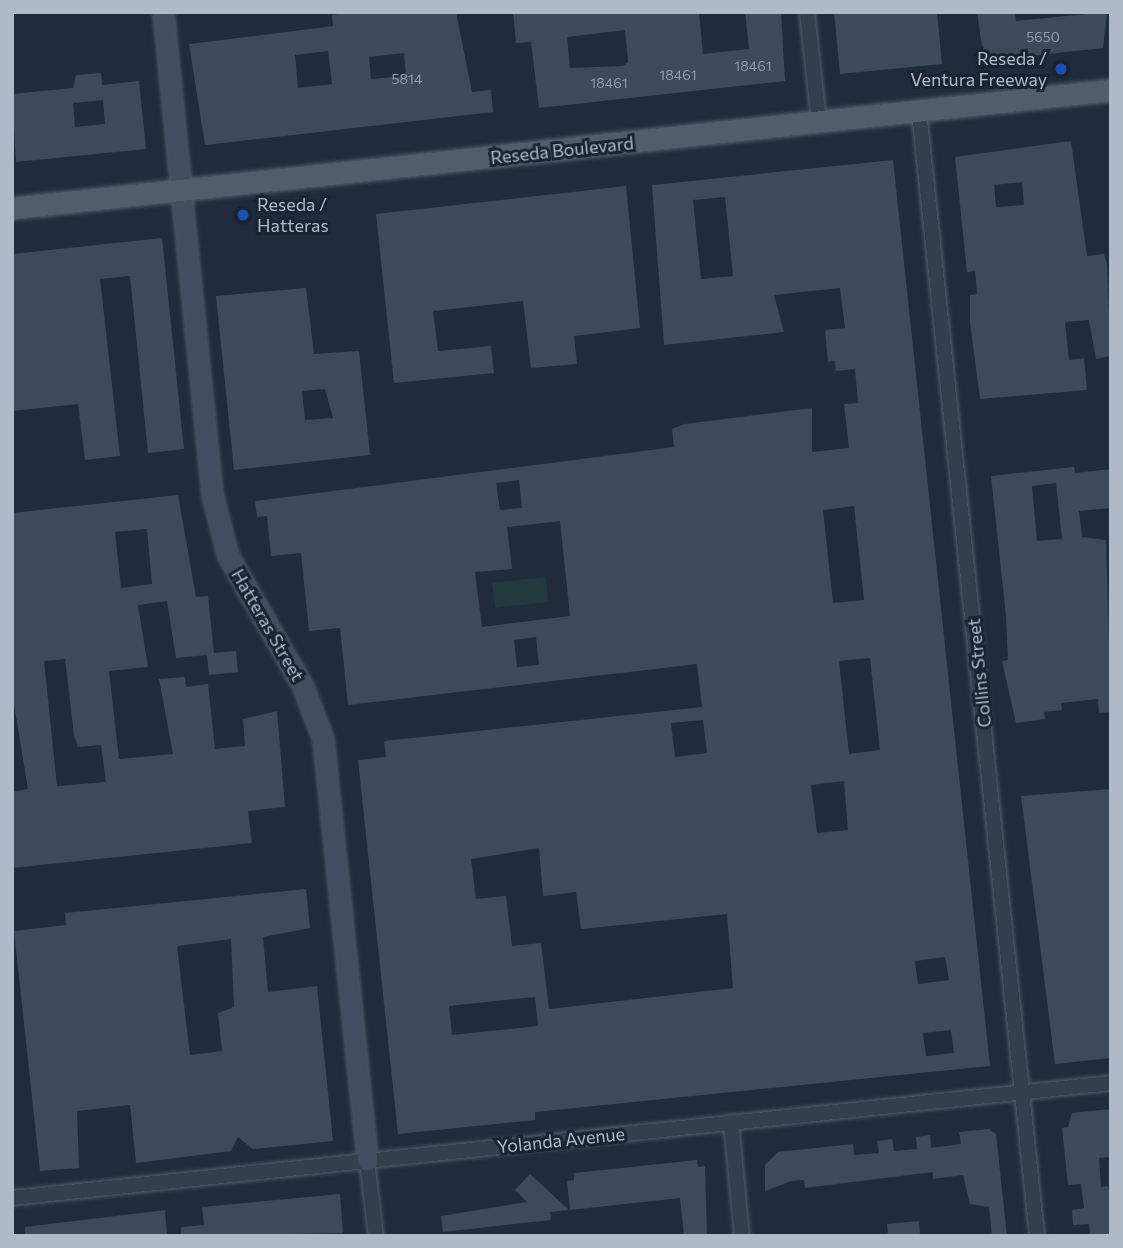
<!DOCTYPE html>
<style>
body{margin:0}
#map{position:relative;width:1123px;height:1248px;overflow:hidden;background:#202c3c;font-family:Commissioner,sans-serif}
div>[style]{position:absolute}
.green>*{inset:0;background:#223a3d}
.building>*{inset:0;background:#3c4a5b}
.roads{filter:drop-shadow(0 0 2px #525c6a) drop-shadow(0 0 2px #525c6a)}
.street>*{height:14px;margin:-7px;padding:0 7px;transform-origin:7px;border-radius:7px;background:#343e4c}
.secondary>*{height:19px;margin:-9.5px;padding:0 9.5px;transform-origin:9.5px;border-radius:9.5px;background:#424d5f}
.primary>*{height:21px;margin:-10.5px;padding:0 10.5px;transform-origin:10.5px;border-radius:10.5px;background:#525d6c}
.dots>*{width:19px;height:19px;translate:-50% -50%;box-sizing:border-box;border:4px solid #1a2331;border-radius:50%}
span{translate:-50% -50%;white-space:nowrap;text-align:center;line-height:1.15;-webkit-text-stroke:6px #1a2331;paint-order:stroke}
.number-label{font-size:14px;color:#929dad}
.number-label span{-webkit-text-stroke-width:0}
.poi-label{font-size:18px;color:#afb9c8}
.right{translate:-100% -50%;text-align:right}
.left{translate:0 -50%;text-align:left}
.street-label{font-size:18px;color:#afb9c8}
.frame{position:absolute;inset:0;border:14px solid #afb9c8;pointer-events:none}
</style>
<div id="map">
<div class="green">
<div style="clip-path:polygon(546px 577px,548px 602px,495px 608px,492px 583px)"></div>
</div>
<div class="building">
<div style="clip-path:polygon(evenodd,355px 12px,456px 12px,472px 92px,491px 90px,493px 112px,205px 145px,189px 44px,333px 26px,332px 15px,355px 12px,328px 51px,332px 84px,298px 88px,295px 55px,328px 51px,355px 12px,404px 53px,406px 76px,371px 79px,369px 57px,404px 53px)"></div>
<div style="clip-path:polygon(evenodd,513px 12px,699px 12px,703px 54px,749px 49px,745px 12px,781px 12px,785px 81px,539px 108px,531px 42px,516px 43px,513px 12px,625px 30px,628px 62px,623px 66px,570px 68px,567px 37px,625px 30px)"></div>
<div style="clip-path:polygon(834px 12px,937px 12px,942px 64px,840px 74px)"></div>
<div style="clip-path:polygon(977px 12px,1015px 12px,1016px 21px,1107px 12px,1103px 48px,984px 61px)"></div>
<div style="clip-path:polygon(evenodd,101px 73px,102px 85px,139px 81px,146px 149px,16px 162px,12px 94px,73px 88px,76px 75px,101px 73px,103px 100px,105px 124px,75px 127px,73px 103px,103px 100px)"></div>
<div style="clip-path:polygon(evenodd,1071px 141px,1087px 256px,1104px 254px,1107px 264px,1111px 356px,1096px 359px,1089px 320px,1065px 322px,1069px 360px,1084px 358px,1087px 390px,980px 399px,970px 323px,970px 295px,977px 294px,975px 271px,967px 272px,955px 157px,1071px 141px,1022px 182px,1024px 205px,996px 207px,994px 185px,1022px 182px)"></div>
<div style="clip-path:polygon(evenodd,893px 160px,990px 1066px,535px 1112px,535px 1120px,398px 1134px,358px 760px,386px 757px,384px 741px,702px 707px,697px 664px,348px 705px,340px 628px,309px 631px,301px 553px,271px 556px,267px 516px,257px 517px,255px 501px,674px 447px,672px 429px,685px 424px,812px 408px,812px 452px,849px 448px,844px 404px,858px 403px,855px 369px,836px 371px,835px 361px,828px 362px,825px 330px,845px 328px,840px 288px,774px 295px,784px 332px,664px 345px,652px 185px,893px 160px,725px 197px,733px 276px,701px 279px,693px 200px,725px 197px,893px 160px,519px 480px,522px 508px,500px 510px,496px 483px,519px 480px,893px 160px,854px 506px,864px 600px,833px 603px,823px 510px,854px 506px,893px 160px,560px 521px,570px 616px,482px 627px,475px 572px,512px 569px,507px 527px,560px 521px,893px 160px,536px 637px,539px 665px,517px 667px,514px 640px,536px 637px,893px 160px,870px 658px,880px 750px,849px 754px,839px 661px,870px 658px,893px 160px,703px 720px,707px 753px,675px 757px,671px 723px,703px 720px,893px 160px,844px 781px,848px 830px,817px 833px,811px 785px,844px 781px,893px 160px,539px 848px,543px 896px,576px 892px,581px 929px,727px 914px,733px 988px,549px 1009px,541px 943px,512px 946px,506px 896px,476px 899px,471px 859px,539px 848px,893px 160px,945px 957px,949px 980px,918px 984px,915px 961px,945px 957px,893px 160px,535px 997px,538px 1026px,452px 1035px,449px 1006px,535px 997px,893px 160px,951px 1030px,954px 1053px,926px 1056px,923px 1033px,951px 1030px)"></div>
<div style="clip-path:polygon(626px 186px,640px 328px,574px 336px,577px 364px,531px 368px,523px 301px,433px 311px,438px 351px,491px 346px,494px 373px,394px 383px,376px 214px)"></div>
<div style="clip-path:polygon(162px 238px,184px 449px,148px 453px,130px 276px,100px 279px,120px 456px,85px 460px,78px 404px,12px 411px,12px 254px)"></div>
<div style="clip-path:polygon(evenodd,306px 288px,314px 354px,359px 351px,370px 455px,234px 470px,216px 296px,306px 288px,325px 389px,333px 418px,305px 420px,302px 391px,325px 389px)"></div>
<div style="clip-path:polygon(evenodd,1074px 467px,1075px 473px,1111px 469px,1111px 508px,1079px 511px,1082px 537px,1106px 540px,1111px 712px,1099px 713px,1098px 699px,1061px 703px,1062px 710px,1044px 712px,1045px 719px,1016px 723px,1002px 661px,1008px 660px,1006px 616px,991px 476px,1074px 467px,1056px 483px,1062px 539px,1037px 541px,1032px 486px,1056px 483px)"></div>
<div style="clip-path:polygon(evenodd,178px 495px,196px 597px,208px 596px,214px 653px,236px 651px,238px 672px,209px 675px,207px 655px,176px 658px,167px 601px,138px 605px,148px 667px,109px 671px,119px 759px,173px 754px,159px 679px,185px 677px,186px 687px,208px 684px,215px 749px,245px 746px,243px 719px,277px 711px,285px 807px,248px 811px,252px 843px,12px 868px,12px 792px,28px 789px,12px 692px,12px 513px,178px 495px,147px 529px,152px 584px,121px 588px,115px 532px,147px 529px,178px 495px,65px 659px,74px 735px,78px 747px,101px 745px,106px 782px,57px 786px,44px 661px,65px 659px)"></div>
<div style="clip-path:polygon(1111px 789px,1111px 1058px,1055px 1064px,1021px 796px)"></div>
<div style="clip-path:polygon(evenodd,306px 889px,310px 928px,263px 937px,268px 992px,317px 986px,333px 1141px,253px 1149px,238px 1137px,231px 1151px,136px 1163px,130px 1105px,77px 1111px,79px 1168px,40px 1171px,14px 931px,66px 925px,65px 913px,306px 889px,231px 939px,234px 1007px,218px 1013px,222px 1051px,190px 1055px,177px 946px,231px 939px)"></div>
<div style="clip-path:polygon(1111px 1109px,1111px 1157px,1099px 1158px,1101px 1187px,1108px 1186px,1111px 1201px,1111px 1236px,1090px 1236px,1089px 1224px,1073px 1225px,1072px 1210px,1084px 1208px,1081px 1184px,1068px 1185px,1062px 1128px,1068px 1127px,1072px 1113px)"></div>
<div style="clip-path:polygon(989px 1129px,996px 1134px,1007px 1236px,992px 1236px,989px 1207px,970px 1204px,963px 1175px,933px 1179px,933px 1172px,805px 1188px,804px 1180px,791px 1181px,765px 1191px,765px 1165px,778px 1152px,853px 1144px,854px 1155px,879px 1153px,877px 1141px,892px 1139px,894px 1151px,917px 1149px,916px 1137px,930px 1135px,931px 1148px,961px 1144px,959px 1132px)"></div>
<div style="clip-path:polygon(697px 1160px,698px 1167px,705px 1166px,707px 1236px,684px 1236px,680px 1198px,570px 1210px,567px 1181px,574px 1180px,574px 1173px)"></div>
<div style="clip-path:polygon(530px 1174px,569px 1210px,550px 1212px,551px 1220px,443px 1232px,441px 1216px,527px 1202px,515px 1190px)"></div>
<div style="clip-path:polygon(340px 1194px,343px 1233px,181px 1236px,181px 1227px,204px 1225px,202px 1207px)"></div>
<div style="clip-path:polygon(165px 1210px,167px 1236px,25px 1236px,25px 1227px)"></div>
<div style="clip-path:polygon(919px 1221px,920px 1236px,888px 1236px,887px 1224px)"></div>
</div>
<div class="roads">
<div class="street">
<div style="left:807px;top:12px;width:111px;rotate:83.8deg"></div>
<div style="left:919px;top:111px;width:1131px;rotate:84.01deg"></div>
<div style="left:731px;top:1122px;width:115px;rotate:84.5deg"></div>
<div style="left:367px;top:1161px;width:76px;rotate:83.2deg"></div>
<div style="left:12px;top:1198px;width:1105px;rotate:-5.97deg"></div>
</div>
<div class="secondary">
<div style="left:163px;top:12px;width:485px;rotate:84.2deg"></div>
<div style="left:212px;top:495px;width:63px;rotate:75.3deg"></div>
<div style="left:228px;top:556px;width:151px;rotate:60.2deg"></div>
<div style="left:303px;top:687px;width:56px;rotate:69deg"></div>
<div style="left:323px;top:739px;width:424px;rotate:84deg"></div>
</div>
<div class="primary">
<div style="left:12px;top:208px;width:1105px;rotate:-6.13deg"></div>
</div>
</div>
<div class="dots">
<div style="left:1061px;top:69px;background:#1a4fb4"></div>
<div style="left:243px;top:215px;background:#1a4fb4"></div>
</div>
<div class="number-label">
<span style="left:1043px;top:37px">5650</span>
<span style="left:753px;top:66px">18461</span>
<span style="left:678px;top:75px">18461</span>
<span style="left:407px;top:79px">5814</span>
<span style="left:609px;top:83px">18461</span>
</div>
<div class="poi-label">
<span class="right" style="left:1047px;top:69px">Reseda /<br>Ventura Freeway</span>
<span class="left" style="left:257px;top:215px">Reseda /<br>Hatteras</span>
</div>
<div class="street-label">
<span style="left:562px;top:150px;rotate:-6deg">Reseda Boulevard</span>
<span style="left:268px;top:625px;rotate:60deg">Hatteras Street</span>
<span style="left:979px;top:673px;rotate:-96deg">Collins Street</span>
<span style="left:561px;top:1140px;rotate:-6deg">Yolanda Avenue</span>
</div>
<div class="frame"></div>
</div>
